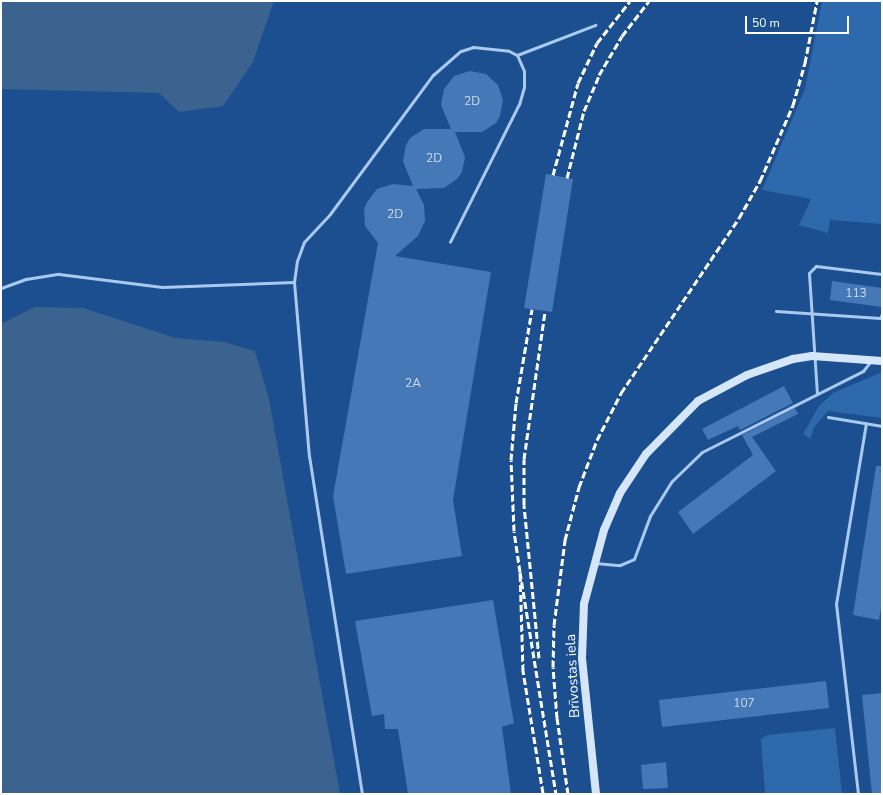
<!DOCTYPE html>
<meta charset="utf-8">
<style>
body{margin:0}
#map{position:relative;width:883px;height:795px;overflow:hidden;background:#1b4f8f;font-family:"Nunito Sans",sans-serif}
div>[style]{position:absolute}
.green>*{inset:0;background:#2e69ad}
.water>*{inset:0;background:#3c6290}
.building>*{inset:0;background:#4478b7}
.lane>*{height:3px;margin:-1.5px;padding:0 1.5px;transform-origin:1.5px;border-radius:1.5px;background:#a9c9ee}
.secondary>*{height:8px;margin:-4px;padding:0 4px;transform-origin:4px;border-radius:4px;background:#d6e6fa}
.rail>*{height:3px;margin-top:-1.5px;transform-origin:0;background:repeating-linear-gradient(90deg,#fff 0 7px,transparent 0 10px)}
span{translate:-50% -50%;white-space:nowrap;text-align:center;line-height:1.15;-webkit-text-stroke:3px #1b4f8f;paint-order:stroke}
.number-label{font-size:12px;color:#d0dded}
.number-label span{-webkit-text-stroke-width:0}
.street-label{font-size:14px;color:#fff}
.frame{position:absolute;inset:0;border:2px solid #fff;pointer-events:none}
.scale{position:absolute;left:745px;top:16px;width:104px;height:18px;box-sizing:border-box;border:2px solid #fff;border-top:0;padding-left:5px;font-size:12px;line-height:14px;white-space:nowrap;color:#fff;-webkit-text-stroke:3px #1b4f8f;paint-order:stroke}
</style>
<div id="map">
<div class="green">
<div style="clip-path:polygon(822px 1px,882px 1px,882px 224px,830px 220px,828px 233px,799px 225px,811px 199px,762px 190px,805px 89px)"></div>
<div style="clip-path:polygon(882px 372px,882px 418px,828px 411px,815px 426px,810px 439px,803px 434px,819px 406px,833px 393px)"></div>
<div style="clip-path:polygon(835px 728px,842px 794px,765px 794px,761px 739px,767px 735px)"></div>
</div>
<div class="water">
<div style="clip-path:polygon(1px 1px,274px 1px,253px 62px,223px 106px,179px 112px,159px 93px,1px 89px)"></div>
<div style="clip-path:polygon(34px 307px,83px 308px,176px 338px,224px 342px,255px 351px,269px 399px,340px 794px,1px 794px,1px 324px)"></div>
</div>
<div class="building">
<div style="clip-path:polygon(470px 71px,486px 74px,498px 85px,503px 100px,500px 116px,496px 123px,482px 132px,455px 132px,465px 157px,462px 172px,457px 179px,444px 188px,416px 189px,424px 205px,425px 221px,418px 236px,395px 256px,491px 272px,453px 500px,462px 556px,346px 574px,333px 496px,378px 243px,365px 226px,364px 209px,367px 202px,377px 189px,393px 184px,413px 186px,403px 161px,406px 145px,410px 138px,424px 129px,451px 129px,441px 105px,444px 89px,454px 76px)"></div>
<div style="clip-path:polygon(546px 174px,573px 179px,552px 312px,524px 308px)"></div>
<div style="clip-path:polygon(832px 281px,882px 288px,882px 307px,830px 300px)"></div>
<div style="clip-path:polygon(784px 386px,793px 403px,740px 430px,738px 426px,708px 440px,702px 429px)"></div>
<div style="clip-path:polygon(795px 408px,798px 414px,752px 437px,776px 471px,693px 534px,678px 512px,753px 455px,742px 435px)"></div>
<div style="clip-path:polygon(876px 466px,882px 466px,882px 603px,879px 620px,853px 615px)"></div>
<div style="clip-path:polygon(493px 600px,514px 723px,502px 727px,511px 794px,408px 794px,398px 729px,385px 729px,384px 714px,372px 716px,355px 621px)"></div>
<div style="clip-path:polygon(826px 681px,829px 708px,662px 727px,659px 700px)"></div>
<div style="clip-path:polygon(882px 693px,882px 794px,872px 794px,862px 695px)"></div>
<div style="clip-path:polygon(666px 762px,668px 788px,643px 789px,641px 765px)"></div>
</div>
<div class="lane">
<div style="left:517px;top:55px;width:84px;rotate:-21deg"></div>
<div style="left:1px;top:288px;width:27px;rotate:-20deg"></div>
<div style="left:26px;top:279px;width:33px;rotate:-9deg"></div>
<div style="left:59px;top:274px;width:104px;rotate:7.2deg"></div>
<div style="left:162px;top:287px;width:132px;rotate:-2.2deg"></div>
<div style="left:776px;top:311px;width:104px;rotate:3.9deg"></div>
<div style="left:880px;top:318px;width:4px;rotate:-63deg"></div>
<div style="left:817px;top:394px;width:121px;rotate:-93.8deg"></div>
<div style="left:809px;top:273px;width:10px;rotate:-45deg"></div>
<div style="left:816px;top:266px;width:66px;rotate:6.9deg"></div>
<div style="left:828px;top:417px;width:55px;rotate:9.5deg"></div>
<div style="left:595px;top:563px;width:25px;rotate:5deg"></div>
<div style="left:620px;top:565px;width:15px;rotate:-23deg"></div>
<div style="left:634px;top:559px;width:46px;rotate:-69.6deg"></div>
<div style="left:650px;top:516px;width:40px;rotate:-58deg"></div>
<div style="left:671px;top:482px;width:43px;rotate:-44.1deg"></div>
<div style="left:702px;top:452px;width:180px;rotate:-26.7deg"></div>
<div style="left:863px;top:371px;width:11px;rotate:-52deg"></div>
<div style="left:362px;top:794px;width:341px;rotate:-98.9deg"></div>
<div style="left:309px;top:457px;width:176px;rotate:-94.9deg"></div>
<div style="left:294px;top:282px;width:21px;rotate:-82deg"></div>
<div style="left:297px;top:261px;width:20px;rotate:-70deg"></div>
<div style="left:304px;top:242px;width:38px;rotate:-47deg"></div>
<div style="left:330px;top:214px;width:173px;rotate:-53.5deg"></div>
<div style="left:433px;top:75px;width:37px;rotate:-41deg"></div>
<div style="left:461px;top:51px;width:13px;rotate:-18deg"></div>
<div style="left:473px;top:47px;width:36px;rotate:6deg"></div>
<div style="left:509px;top:51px;width:9px;rotate:27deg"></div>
<div style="left:517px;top:55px;width:17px;rotate:66deg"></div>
<div style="left:524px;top:71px;width:16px;rotate:90deg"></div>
<div style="left:524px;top:87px;width:18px;rotate:106deg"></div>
<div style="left:519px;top:104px;width:154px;rotate:116.6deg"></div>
<div style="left:858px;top:794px;width:191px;rotate:-96.6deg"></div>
<div style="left:836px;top:604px;width:183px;rotate:-80.6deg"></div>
</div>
<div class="secondary">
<div style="left:596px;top:794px;width:137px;rotate:-95.9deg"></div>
<div style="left:582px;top:658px;width:54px;rotate:-87.9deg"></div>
<div style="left:584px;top:604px;width:77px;rotate:-74.9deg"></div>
<div style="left:604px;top:530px;width:40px;rotate:-66.6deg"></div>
<div style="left:620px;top:493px;width:47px;rotate:-56.3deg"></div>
<div style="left:646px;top:454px;width:74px;rotate:-45.5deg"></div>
<div style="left:698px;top:401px;width:55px;rotate:-28deg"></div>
<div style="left:747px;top:375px;width:49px;rotate:-19.2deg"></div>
<div style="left:793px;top:359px;width:19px;rotate:-9deg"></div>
<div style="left:812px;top:356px;width:70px;rotate:4.1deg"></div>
</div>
<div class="rail">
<div style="left:553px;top:175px;width:95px;rotate:-74.8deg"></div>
<div style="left:578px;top:83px;width:44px;rotate:-64.6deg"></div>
<div style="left:597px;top:43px;width:53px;rotate:-51.8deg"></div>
<div style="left:567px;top:178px;width:69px;rotate:-75.8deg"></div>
<div style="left:584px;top:111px;width:39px;rotate:-67deg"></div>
<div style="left:599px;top:75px;width:45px;rotate:-59.5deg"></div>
<div style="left:622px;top:36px;width:44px;rotate:-52.4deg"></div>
<div style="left:520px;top:572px;width:41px;rotate:-98.3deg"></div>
<div style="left:514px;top:531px;width:71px;rotate:-92.4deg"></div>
<div style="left:511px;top:460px;width:57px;rotate:-85deg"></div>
<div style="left:516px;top:403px;width:95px;rotate:-80.3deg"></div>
<div style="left:539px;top:658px;width:154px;rotate:-95.6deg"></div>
<div style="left:524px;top:505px;width:46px;rotate:-90deg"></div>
<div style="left:524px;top:459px;width:149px;rotate:-81.9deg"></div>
<div style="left:543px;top:793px;width:124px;rotate:-99.3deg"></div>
<div style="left:523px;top:671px;width:99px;rotate:-91.7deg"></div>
<div style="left:520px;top:572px;width:225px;rotate:80.8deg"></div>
<div style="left:568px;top:794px;width:77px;rotate:-98.2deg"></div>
<div style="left:557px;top:718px;width:51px;rotate:-94.5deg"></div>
<div style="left:553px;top:667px;width:42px;rotate:-88.6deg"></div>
<div style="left:554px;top:625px;width:86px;rotate:-82.6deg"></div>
<div style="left:565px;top:540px;width:55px;rotate:-75.2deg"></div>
<div style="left:579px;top:487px;width:50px;rotate:-69deg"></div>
<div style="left:597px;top:440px;width:53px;rotate:-62.9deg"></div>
<div style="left:621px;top:393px;width:211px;rotate:-56deg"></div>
<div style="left:739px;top:218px;width:43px;rotate:-60.4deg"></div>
<div style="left:760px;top:181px;width:83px;rotate:-66.5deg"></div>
<div style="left:793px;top:105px;width:44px;rotate:-74.1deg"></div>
<div style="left:805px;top:63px;width:63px;rotate:-79deg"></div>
</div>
<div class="number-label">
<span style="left:472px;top:102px">2D</span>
<span style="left:434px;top:159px">2D</span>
<span style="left:395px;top:215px">2D</span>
<span style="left:856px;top:294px">113</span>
<span style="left:413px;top:384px">2A</span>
<span style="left:744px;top:704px">107</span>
</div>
<div class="street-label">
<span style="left:573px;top:676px;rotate:-93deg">Brīvostas iela</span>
</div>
<div class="frame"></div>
<div class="scale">50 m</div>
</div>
